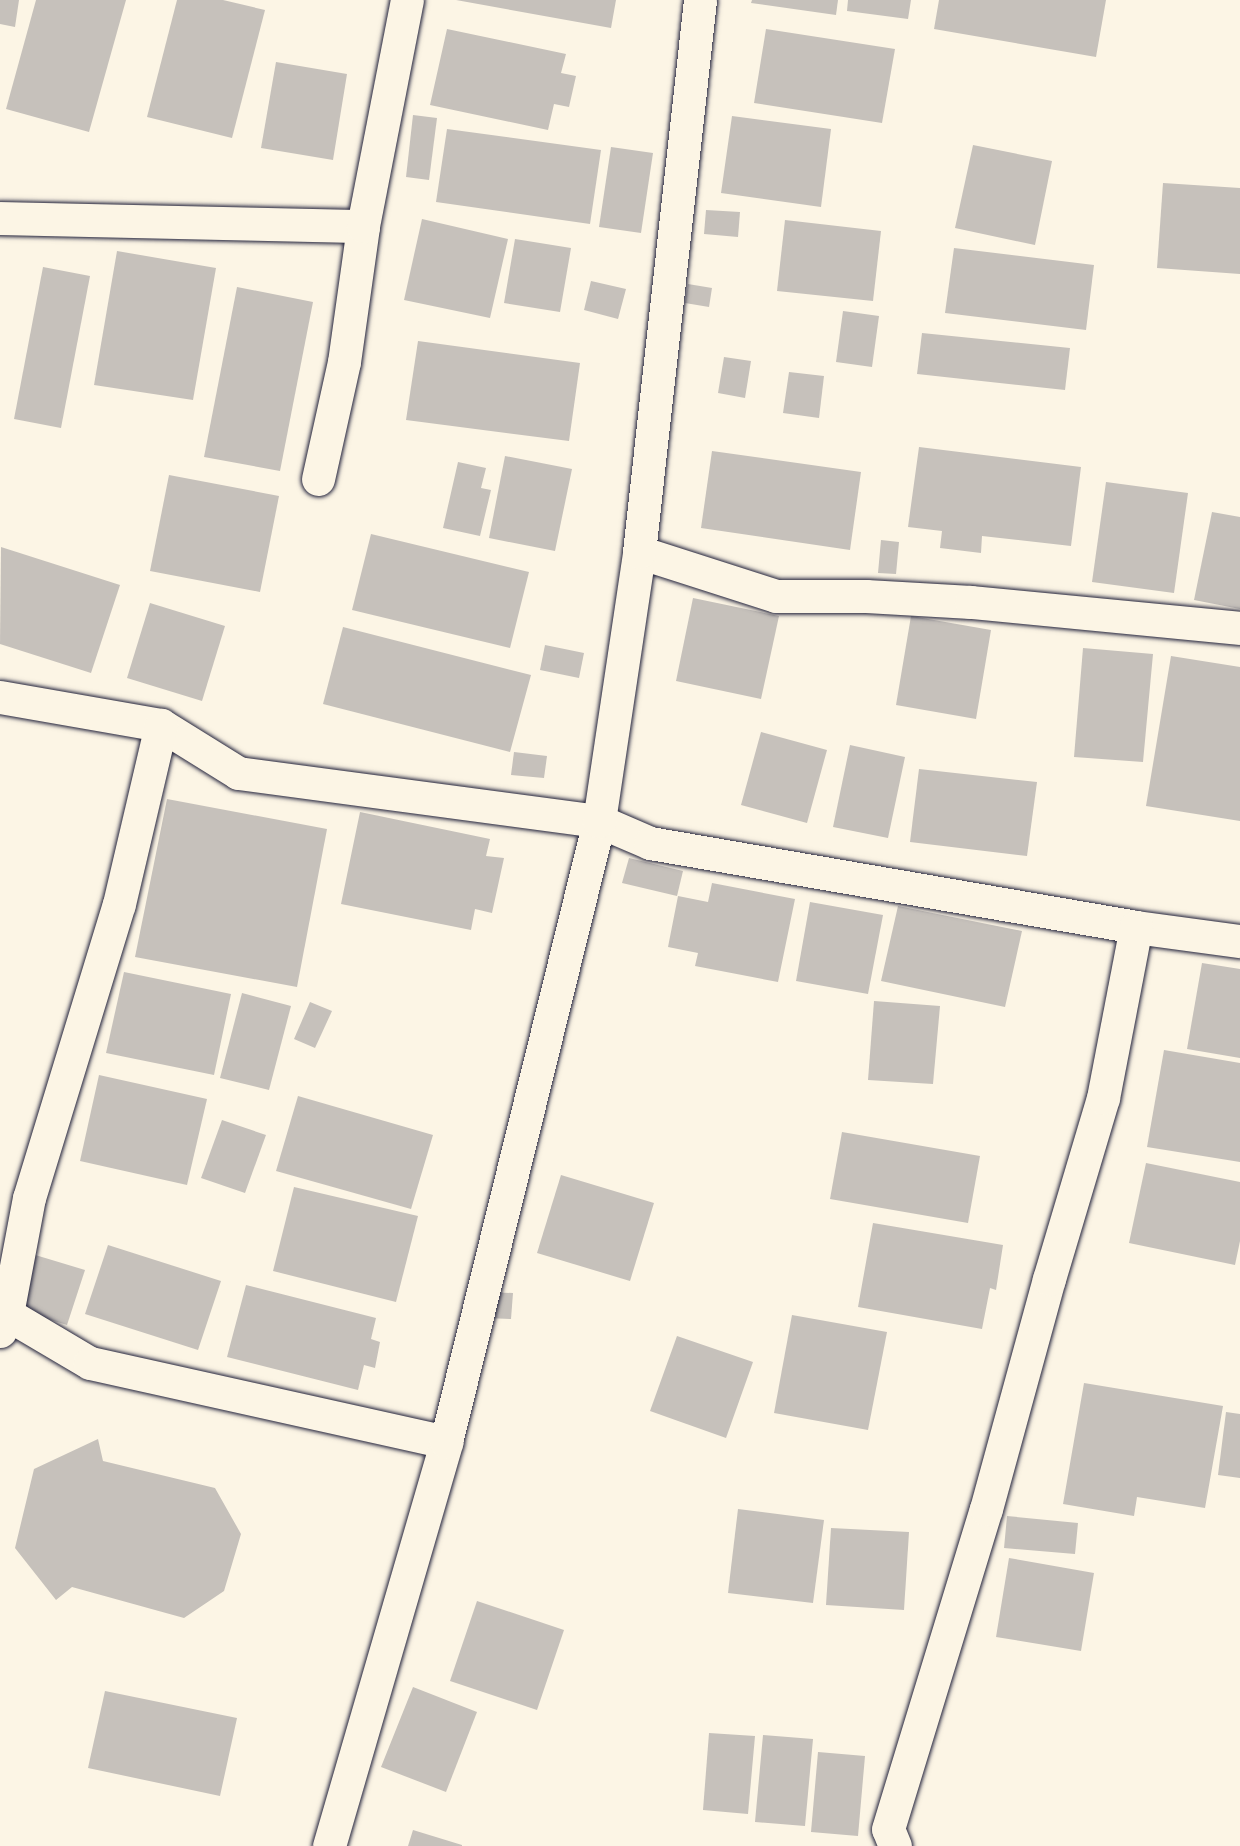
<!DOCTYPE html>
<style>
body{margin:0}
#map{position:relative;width:1240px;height:1846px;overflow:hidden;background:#fcf5e5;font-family:Mali,sans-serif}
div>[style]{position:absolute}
.building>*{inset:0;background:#c6c1bb}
.roads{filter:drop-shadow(0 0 2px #22223b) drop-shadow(0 0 2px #22223b)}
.minor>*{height:33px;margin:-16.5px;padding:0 16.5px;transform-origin:16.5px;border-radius:16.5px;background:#fcf5e5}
span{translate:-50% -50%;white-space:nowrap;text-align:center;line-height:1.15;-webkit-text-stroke:4.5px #fcf5e5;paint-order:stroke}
</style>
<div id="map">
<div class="building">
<div style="clip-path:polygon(0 0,19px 0,15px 27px,0 24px)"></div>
<div style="clip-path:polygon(36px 0,126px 0,89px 132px,6px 109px)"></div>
<div style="clip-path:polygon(177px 0,223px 0,265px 10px,232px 138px,147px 117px)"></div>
<div style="clip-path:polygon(456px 0,616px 0,611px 28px)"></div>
<div style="clip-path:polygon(752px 0,838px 0,836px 15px,751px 3px)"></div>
<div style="clip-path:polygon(848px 0,911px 0,908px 19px,847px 11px)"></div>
<div style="clip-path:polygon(939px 0,1106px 0,1096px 57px,934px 29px)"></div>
<div style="clip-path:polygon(447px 29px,566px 54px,561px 73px,576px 76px,569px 107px,554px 104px,548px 130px,430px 105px)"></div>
<div style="clip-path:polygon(766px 29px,895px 49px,882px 123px,754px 103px)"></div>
<div style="clip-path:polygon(276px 62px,347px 74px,333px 160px,261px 148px)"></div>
<div style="clip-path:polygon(413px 115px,437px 118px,429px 180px,406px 177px)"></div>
<div style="clip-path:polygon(732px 116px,831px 129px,821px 207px,721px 193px)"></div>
<div style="clip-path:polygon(447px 129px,601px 150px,590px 224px,436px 202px)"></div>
<div style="clip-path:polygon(973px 145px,1052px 161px,1035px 245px,955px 228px)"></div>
<div style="clip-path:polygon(611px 147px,653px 153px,641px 233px,599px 227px)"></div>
<div style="clip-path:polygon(1163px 183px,1240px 188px,1240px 274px,1157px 268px)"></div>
<div style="clip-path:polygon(706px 210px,740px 212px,738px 237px,704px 234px)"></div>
<div style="clip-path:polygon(422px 219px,508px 239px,490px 318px,404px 300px)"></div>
<div style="clip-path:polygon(785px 220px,881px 231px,873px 301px,777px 291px)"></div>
<div style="clip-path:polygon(515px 239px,571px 248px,560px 312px,504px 303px)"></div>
<div style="clip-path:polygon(954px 248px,1094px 265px,1086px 330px,945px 313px)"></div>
<div style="clip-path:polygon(117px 251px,216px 268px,193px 400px,94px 385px)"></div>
<div style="clip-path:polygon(43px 267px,90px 276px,61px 428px,14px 419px)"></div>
<div style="clip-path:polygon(591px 281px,626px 289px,618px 319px,584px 310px)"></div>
<div style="clip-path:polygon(688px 284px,712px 288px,709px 307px,685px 303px)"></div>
<div style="clip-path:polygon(237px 287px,313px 302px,280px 471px,204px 457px)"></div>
<div style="clip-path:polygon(843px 311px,879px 316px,872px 367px,836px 362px)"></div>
<div style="clip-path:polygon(922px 333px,1070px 348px,1065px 390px,917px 374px)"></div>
<div style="clip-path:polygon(418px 341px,580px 363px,569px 441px,406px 420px)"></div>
<div style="clip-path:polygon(724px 357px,751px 361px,745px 398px,718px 393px)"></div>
<div style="clip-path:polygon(789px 372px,824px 376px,819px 418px,783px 413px)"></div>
<div style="clip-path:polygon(919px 447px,1081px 467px,1071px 546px,982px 536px,981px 553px,940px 548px,942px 531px,908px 527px)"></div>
<div style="clip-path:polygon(712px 451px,861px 472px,850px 550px,701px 528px)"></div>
<div style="clip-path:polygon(505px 456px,572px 469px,555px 551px,489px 538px)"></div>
<div style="clip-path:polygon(458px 462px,486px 468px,481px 488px,491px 490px,480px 536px,443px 528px)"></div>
<div style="clip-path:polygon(169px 475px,279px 496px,260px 592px,150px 571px)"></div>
<div style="clip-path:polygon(1106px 482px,1188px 493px,1174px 593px,1092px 582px)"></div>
<div style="clip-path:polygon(1212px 512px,1240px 517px,1240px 609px,1194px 600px)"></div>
<div style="clip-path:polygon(371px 534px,529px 572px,510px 648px,352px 610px)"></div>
<div style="clip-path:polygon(881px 540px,899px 542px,896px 574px,878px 573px)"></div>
<div style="clip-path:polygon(1px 547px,120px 585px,91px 673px,0 644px)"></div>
<div style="clip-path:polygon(693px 598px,779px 616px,761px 699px,676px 681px)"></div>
<div style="clip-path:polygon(150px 603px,225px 626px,202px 701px,127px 678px)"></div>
<div style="clip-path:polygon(911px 616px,991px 630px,976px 719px,896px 705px)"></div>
<div style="clip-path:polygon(343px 627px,531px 675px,510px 752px,323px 704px)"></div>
<div style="clip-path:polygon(545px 645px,584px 653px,579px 678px,540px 670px)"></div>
<div style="clip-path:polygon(1083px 648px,1153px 654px,1143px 762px,1074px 757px)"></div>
<div style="clip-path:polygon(1171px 656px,1240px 667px,1240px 821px,1146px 806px)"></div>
<div style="clip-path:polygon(761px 732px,827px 750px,807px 823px,741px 805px)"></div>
<div style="clip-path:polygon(850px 745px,905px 757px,888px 838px,833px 827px)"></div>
<div style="clip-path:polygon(514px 752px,547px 756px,544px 778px,511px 775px)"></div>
<div style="clip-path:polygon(919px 769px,1037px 782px,1027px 856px,910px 842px)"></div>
<div style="clip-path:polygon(167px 799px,327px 829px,297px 987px,135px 957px)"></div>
<div style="clip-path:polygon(360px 812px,490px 839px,486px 856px,504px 858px,492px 913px,475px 909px,471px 930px,341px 904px)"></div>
<div style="clip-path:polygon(629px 858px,683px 871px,677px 896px,622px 883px)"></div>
<div style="clip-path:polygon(712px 883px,795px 899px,778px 982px,695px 966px,698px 953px,668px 947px,678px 896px,708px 902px)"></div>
<div style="clip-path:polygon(810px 902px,883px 915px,868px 994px,796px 981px)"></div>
<div style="clip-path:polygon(898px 906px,1022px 931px,1005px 1007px,881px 981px)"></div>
<div style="clip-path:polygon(1202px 963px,1240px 969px,1240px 1058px,1187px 1049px)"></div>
<div style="clip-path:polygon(124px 972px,231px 994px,214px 1075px,106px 1053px)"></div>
<div style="clip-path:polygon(242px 993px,291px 1006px,269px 1090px,220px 1078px)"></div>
<div style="clip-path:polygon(874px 1001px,940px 1006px,933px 1084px,868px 1080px)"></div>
<div style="clip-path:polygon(310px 1002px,332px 1011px,315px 1048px,294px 1039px)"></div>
<div style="clip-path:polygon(1164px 1050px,1240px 1063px,1240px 1162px,1147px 1147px)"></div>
<div style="clip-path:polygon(99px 1075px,207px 1099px,187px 1185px,80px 1161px)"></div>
<div style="clip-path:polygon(298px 1096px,433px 1135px,411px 1209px,276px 1171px)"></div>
<div style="clip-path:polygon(222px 1120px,266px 1135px,245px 1193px,201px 1178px)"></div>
<div style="clip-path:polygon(842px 1132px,980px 1156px,968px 1223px,830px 1199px)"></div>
<div style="clip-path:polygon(1146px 1163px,1240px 1182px,1240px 1241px,1235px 1265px,1129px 1243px)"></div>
<div style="clip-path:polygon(561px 1175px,654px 1203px,630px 1281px,537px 1253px)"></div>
<div style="clip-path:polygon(294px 1187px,418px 1216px,396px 1302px,273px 1271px)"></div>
<div style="clip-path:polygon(873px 1223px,1003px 1245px,996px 1290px,990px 1288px,982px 1329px,858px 1307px)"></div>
<div style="clip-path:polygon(108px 1245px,221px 1281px,198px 1350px,85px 1314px)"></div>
<div style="clip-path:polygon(32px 1254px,85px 1270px,67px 1325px,15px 1309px)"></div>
<div style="clip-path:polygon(246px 1285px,376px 1318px,371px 1339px,380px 1342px,375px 1368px,364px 1365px,358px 1390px,227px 1357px)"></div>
<div style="clip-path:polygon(488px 1292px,513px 1293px,511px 1319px,487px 1318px)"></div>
<div style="clip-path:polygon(792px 1315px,887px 1332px,868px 1430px,774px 1413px)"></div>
<div style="clip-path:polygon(677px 1336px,753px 1362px,726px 1438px,650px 1411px)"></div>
<div style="clip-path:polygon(1084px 1383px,1223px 1406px,1205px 1508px,1137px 1497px,1134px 1516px,1063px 1504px)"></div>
<div style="clip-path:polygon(1226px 1412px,1240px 1414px,1240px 1478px,1218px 1475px)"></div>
<div style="clip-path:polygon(98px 1439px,103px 1461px,215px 1488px,241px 1534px,224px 1591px,184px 1618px,72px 1587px,56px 1600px,15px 1548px,34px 1469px)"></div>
<div style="clip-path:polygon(738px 1509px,824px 1520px,813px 1603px,728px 1593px)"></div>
<div style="clip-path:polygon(1007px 1516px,1078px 1523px,1075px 1554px,1004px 1548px)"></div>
<div style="clip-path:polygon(831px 1528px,909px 1532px,904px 1610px,826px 1605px)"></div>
<div style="clip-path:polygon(1009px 1558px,1094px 1573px,1081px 1651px,996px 1637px)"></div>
<div style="clip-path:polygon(477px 1601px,564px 1630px,537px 1710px,450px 1681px)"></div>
<div style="clip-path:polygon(413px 1687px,477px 1712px,446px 1792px,381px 1767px)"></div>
<div style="clip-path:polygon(105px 1691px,237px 1718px,220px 1796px,88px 1768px)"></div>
<div style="clip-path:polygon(709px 1733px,755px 1736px,748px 1814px,703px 1810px)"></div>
<div style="clip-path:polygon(763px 1735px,813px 1739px,805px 1826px,755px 1822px)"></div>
<div style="clip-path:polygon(818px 1752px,865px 1756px,858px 1836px,811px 1832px)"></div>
<div style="clip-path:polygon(413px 1830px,462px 1845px,462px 1846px,408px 1846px)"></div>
</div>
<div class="roads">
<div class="minor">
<div style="left:0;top:218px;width:363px;rotate:1.3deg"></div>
<div style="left:318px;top:479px;width:120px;rotate:-77.5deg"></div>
<div style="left:344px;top:362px;width:137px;rotate:-82deg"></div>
<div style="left:363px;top:226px;width:230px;rotate:-79deg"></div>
<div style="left:639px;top:552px;width:144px;rotate:17.8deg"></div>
<div style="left:776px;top:596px;width:90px"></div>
<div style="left:866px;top:596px;width:105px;rotate:3.3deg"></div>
<div style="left:971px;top:602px;width:270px;rotate:5.5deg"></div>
<div style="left:0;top:697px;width:163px;rotate:9.9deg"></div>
<div style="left:161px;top:725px;width:91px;rotate:31.9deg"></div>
<div style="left:238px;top:773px;width:364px;rotate:7.6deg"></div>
<div style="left:599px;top:821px;width:56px;rotate:23.3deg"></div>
<div style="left:650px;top:843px;width:493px;rotate:9.8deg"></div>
<div style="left:1136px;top:927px;width:105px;rotate:7.7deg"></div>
<div style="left:7px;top:1314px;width:96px;rotate:30.6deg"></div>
<div style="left:90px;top:1363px;width:365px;rotate:12.5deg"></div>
<div style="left:0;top:1331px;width:18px;rotate:-68deg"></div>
<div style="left:7px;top:1314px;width:118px;rotate:-79.3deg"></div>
<div style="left:29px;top:1198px;width:307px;rotate:-73deg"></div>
<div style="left:119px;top:904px;width:184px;rotate:-76.8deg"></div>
<div style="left:329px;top:1846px;width:421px;rotate:-73.8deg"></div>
<div style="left:446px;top:1442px;width:640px;rotate:-76.16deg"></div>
<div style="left:599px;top:821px;width:272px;rotate:-81.5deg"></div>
<div style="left:639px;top:552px;width:555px;rotate:-83.69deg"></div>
<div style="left:895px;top:1846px;width:18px;rotate:-112deg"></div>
<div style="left:888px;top:1829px;width:335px;rotate:-73deg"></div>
<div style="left:986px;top:1509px;width:238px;rotate:-74.7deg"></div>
<div style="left:1049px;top:1279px;width:189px;rotate:-73.4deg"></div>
<div style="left:1103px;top:1098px;width:174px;rotate:-79.1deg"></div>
</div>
</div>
</div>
